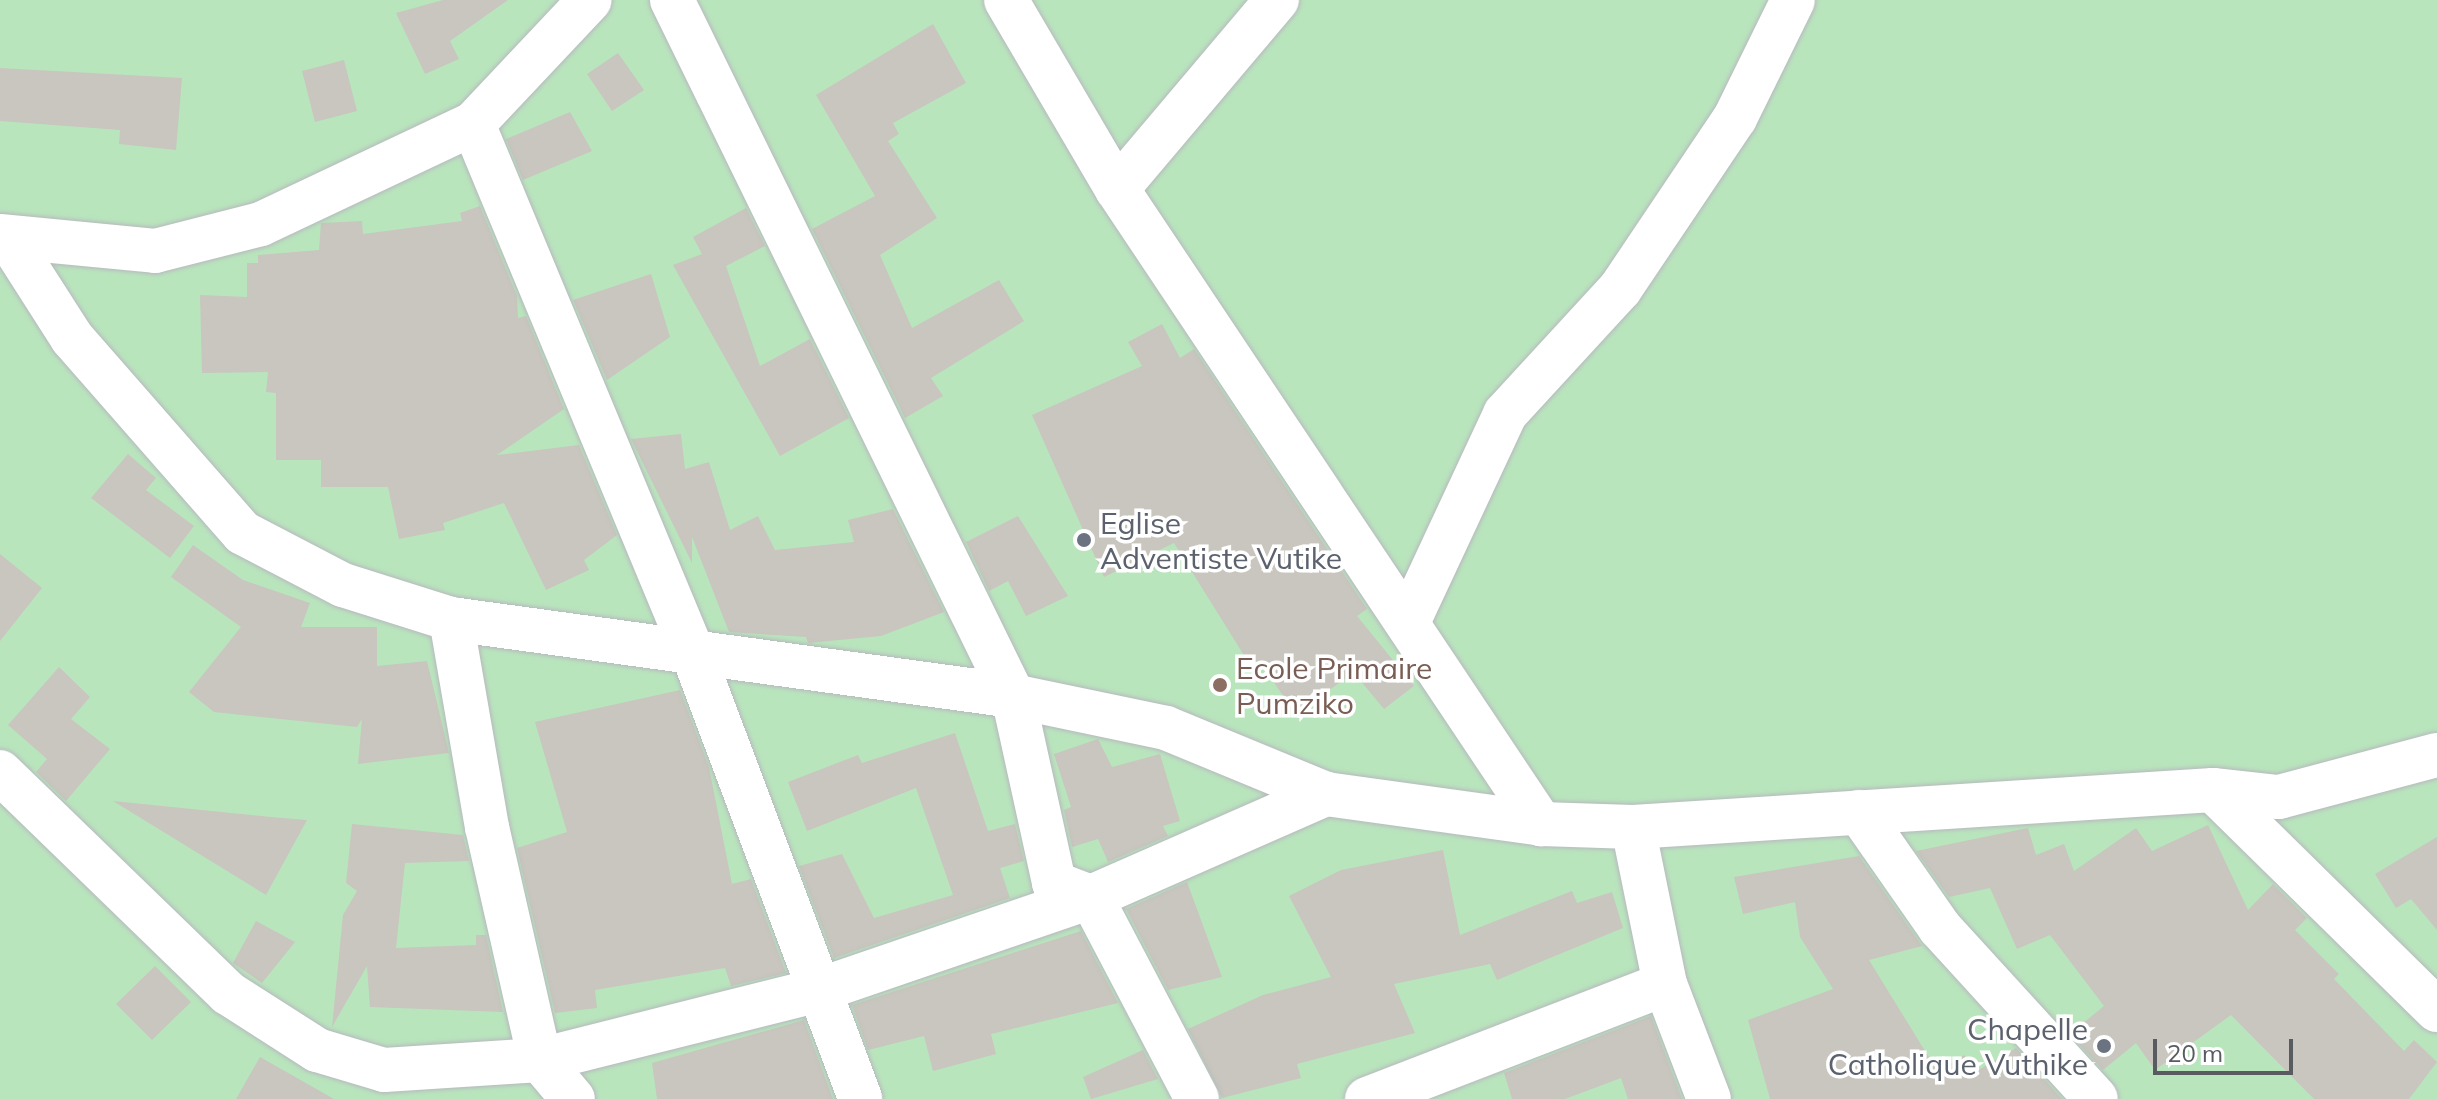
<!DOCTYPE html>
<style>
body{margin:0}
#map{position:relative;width:2437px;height:1099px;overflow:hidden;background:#eceade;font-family:Mulish,sans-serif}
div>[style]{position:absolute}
.green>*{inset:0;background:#b9e5bd}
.building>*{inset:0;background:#c8c6be}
.roads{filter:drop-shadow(0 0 2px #b7b9be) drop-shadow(0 0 2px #b7b9be)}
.minor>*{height:44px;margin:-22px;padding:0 22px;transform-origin:22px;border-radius:22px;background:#fff}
.dots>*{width:22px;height:22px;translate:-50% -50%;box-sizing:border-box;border:4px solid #fff;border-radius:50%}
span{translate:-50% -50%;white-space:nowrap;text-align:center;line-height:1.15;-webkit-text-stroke:7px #fff;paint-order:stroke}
.worship-label{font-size:30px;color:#5b616d}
.left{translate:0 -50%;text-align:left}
.right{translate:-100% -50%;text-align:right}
.education-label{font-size:30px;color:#785e54}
.scale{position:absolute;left:2153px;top:1039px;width:140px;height:36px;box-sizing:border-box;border:4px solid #585b60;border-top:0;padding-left:10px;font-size:24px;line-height:28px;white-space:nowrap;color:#585b60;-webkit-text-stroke:6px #fff;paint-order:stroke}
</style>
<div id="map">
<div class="green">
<div style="clip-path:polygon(0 0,2437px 0,2437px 1099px,0 1099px)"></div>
</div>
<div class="building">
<div style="clip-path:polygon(443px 0,508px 0,450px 41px,459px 59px,425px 74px,396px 13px)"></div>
<div style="clip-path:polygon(933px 24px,966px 83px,893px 123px,899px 134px,888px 141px,937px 218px,880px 255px,912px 328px,999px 280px,1024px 321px,931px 378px,943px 396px,905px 418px,812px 229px,875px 196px,816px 95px)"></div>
<div style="clip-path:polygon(618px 53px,644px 90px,612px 111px,587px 74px)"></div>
<div style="clip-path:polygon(344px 60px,357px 111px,315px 122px,302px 71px)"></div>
<div style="clip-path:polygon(0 68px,182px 78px,176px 150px,119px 144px,120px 130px,0 121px)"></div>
<div style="clip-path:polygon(570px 112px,592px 151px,523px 180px,506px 139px)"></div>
<div style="clip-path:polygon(480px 206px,517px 296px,518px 318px,526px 316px,564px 409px,497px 455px,579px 445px,617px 535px,584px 560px,589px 570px,546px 590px,504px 503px,443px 523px,445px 530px,399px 539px,388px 487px,321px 487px,321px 460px,276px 460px,276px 393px,266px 392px,268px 372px,202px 373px,200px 295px,247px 297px,247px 263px,258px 263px,258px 255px,319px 250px,321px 223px,362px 221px,363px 234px,462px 221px,460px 213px)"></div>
<div style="clip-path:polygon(746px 208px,765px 246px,726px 266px,760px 366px,810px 339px,849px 418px,780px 456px,673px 265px,702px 254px,693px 237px)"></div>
<div style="clip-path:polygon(651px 274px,670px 337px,607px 380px,573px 300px)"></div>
<div style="clip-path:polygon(1162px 324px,1180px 358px,1194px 349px,1367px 609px,1357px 616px,1414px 686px,1384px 709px,1354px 673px,1295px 713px,1264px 668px,1255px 673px,1174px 543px,1104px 577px,1032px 415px,1142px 366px,1128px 342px)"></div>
<div style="clip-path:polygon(681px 434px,685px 469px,709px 462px,730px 530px,758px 516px,775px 550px,854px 542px,848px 520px,893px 509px,944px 612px,881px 636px,808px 643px,806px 637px,729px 632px,692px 537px,692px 563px,631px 439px)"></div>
<div style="clip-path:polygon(128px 454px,156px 478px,146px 490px,194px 526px,170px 558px,91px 498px)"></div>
<div style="clip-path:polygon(1018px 516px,1068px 596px,1026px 616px,1008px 581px,989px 591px,966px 542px)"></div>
<div style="clip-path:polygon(193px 545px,243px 580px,310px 603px,301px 627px,377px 627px,377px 666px,427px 661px,449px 753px,358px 764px,362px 719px,357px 727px,214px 712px,189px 692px,241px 627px,171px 577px)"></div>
<div style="clip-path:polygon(0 554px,42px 588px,0 641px)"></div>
<div style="clip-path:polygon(59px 667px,90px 697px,71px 719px,110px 749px,66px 801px,36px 772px,47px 759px,8px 725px)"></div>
<div style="clip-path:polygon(680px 690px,709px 767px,732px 884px,751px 879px,786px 973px,731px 986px,725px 968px,595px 990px,597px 1008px,555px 1013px,517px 848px,567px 832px,535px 722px)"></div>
<div style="clip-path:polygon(955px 733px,988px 831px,1015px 824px,1024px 861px,1000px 868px,1010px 898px,834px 958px,799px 866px,842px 854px,874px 918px,953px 895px,916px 788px,807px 831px,788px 782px,858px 755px,862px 763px)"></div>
<div style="clip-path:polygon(1098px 739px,1112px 767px,1160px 754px,1180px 821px,1163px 826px,1168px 836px,1108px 862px,1098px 839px,1072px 847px,1064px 810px,1071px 807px,1054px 754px)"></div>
<div style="clip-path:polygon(113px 801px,271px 817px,307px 820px,266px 895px)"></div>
<div style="clip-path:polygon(352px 824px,463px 835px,469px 861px,405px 863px,396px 948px,476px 945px,476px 935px,486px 935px,503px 1012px,370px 1007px,367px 966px,332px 1027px,343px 915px,357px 891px,346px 883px)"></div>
<div style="clip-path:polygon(2208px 825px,2248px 910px,2273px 884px,2307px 918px,2295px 930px,2339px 974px,2334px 979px,2404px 1051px,2414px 1040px,2437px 1062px,2409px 1099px,2314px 1099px,2231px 1015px,2155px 1070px,2136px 1043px,2103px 1070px,2070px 1034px,2104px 1006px,2050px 935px,2017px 949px,1990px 888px,1949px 897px,1916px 851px,2028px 828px,2036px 855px,2064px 844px,2074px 871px,2136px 828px,2152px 851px)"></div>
<div style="clip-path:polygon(2437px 837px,2437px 930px,2411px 899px,2396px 908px,2375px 874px)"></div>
<div style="clip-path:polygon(1443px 850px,1460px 935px,1572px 891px,1577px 903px,1612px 892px,1623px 928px,1497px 980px,1490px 964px,1394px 984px,1415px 1033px,1297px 1064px,1301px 1078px,1222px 1098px,1188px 1029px,1263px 995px,1331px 977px,1289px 896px,1341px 870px)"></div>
<div style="clip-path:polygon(1859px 856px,1922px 946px,1869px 960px,1938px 1072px,1964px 1055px,1975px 1072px,2016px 1048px,2062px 1099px,1770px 1099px,1748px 1020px,1833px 989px,1800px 937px,1795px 902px,1743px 914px,1734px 877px)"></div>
<div style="clip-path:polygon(1187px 882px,1222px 977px,1168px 990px,1126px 909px)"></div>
<div style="clip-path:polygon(256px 921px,295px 942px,262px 983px,233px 963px)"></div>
<div style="clip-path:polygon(1081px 931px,1118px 1003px,991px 1034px,996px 1054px,933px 1071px,924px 1036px,868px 1050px,852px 1005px)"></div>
<div style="clip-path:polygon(155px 966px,191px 1002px,152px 1040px,116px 1004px)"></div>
<div style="clip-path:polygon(1651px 1016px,1682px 1099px,1628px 1099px,1621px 1078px,1565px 1099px,1512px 1099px,1504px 1073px)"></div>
<div style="clip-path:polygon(804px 1020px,833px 1099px,657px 1099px,652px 1063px)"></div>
<div style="clip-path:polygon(1143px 1050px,1158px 1079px,1091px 1099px,1083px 1077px)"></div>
<div style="clip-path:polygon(260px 1057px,334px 1099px,236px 1099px)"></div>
</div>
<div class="roads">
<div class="minor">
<div style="left:672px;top:0;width:775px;rotate:63.9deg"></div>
<div style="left:1013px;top:696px;width:191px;rotate:77.6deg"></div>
<div style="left:1054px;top:883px;width:40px;rotate:21deg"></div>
<div style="left:1091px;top:897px;width:228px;rotate:62.3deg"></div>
<div style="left:1006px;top:0;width:219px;rotate:59.6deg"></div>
<div style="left:1117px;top:189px;width:764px;rotate:56.27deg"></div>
<div style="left:473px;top:124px;width:571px;rotate:67.43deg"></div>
<div style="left:692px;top:651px;width:478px;rotate:69.4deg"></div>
<div style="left:1117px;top:189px;width:248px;rotate:-49.8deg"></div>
<div style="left:0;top:236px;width:156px;rotate:5.5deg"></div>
<div style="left:155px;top:251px;width:109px;rotate:-14.3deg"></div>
<div style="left:261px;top:224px;width:234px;rotate:-25.3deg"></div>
<div style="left:473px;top:124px;width:170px;rotate:-46.7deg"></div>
<div style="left:10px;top:241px;width:115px;rotate:57.4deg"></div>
<div style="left:72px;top:338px;width:259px;rotate:48.8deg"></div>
<div style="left:243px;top:533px;width:113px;rotate:27.5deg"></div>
<div style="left:343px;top:585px;width:113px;rotate:17.5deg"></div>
<div style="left:451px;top:619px;width:567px;rotate:7.8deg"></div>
<div style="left:1013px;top:696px;width:156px;rotate:11.8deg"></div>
<div style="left:1166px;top:728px;width:173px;rotate:22.4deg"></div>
<div style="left:1326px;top:794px;width:217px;rotate:7.9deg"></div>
<div style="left:1541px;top:824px;width:92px;rotate:1.9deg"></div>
<div style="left:1633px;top:827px;width:581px;rotate:-3.65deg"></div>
<div style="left:2213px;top:790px;width:66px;rotate:6.1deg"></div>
<div style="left:2279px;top:797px;width:163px;rotate:-14.9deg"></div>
<div style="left:1410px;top:618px;width:225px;rotate:-65deg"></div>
<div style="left:1505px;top:414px;width:170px;rotate:-47.4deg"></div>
<div style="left:1620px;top:289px;width:206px;rotate:-56.1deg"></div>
<div style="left:1735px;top:118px;width:131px;rotate:-63.8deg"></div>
<div style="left:451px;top:619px;width:211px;rotate:80.2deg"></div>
<div style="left:487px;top:827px;width:239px;rotate:77.2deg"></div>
<div style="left:540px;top:1060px;width:51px;rotate:49.8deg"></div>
<div style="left:0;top:772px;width:318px;rotate:44.1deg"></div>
<div style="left:228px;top:993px;width:106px;rotate:32.6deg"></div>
<div style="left:317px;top:1050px;width:70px;rotate:16.6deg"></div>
<div style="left:384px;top:1070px;width:156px;rotate:-3.7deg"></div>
<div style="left:540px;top:1060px;width:288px;rotate:-14.1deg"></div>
<div style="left:819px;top:990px;width:287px;rotate:-18.9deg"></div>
<div style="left:1091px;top:897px;width:257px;rotate:-23.7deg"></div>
<div style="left:2213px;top:790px;width:314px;rotate:44.5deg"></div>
<div style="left:1859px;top:812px;width:141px;rotate:55.1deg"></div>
<div style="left:1940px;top:928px;width:231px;rotate:47.6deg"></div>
<div style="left:1633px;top:827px;width:160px;rotate:78.5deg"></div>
<div style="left:1665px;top:984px;width:123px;rotate:69.1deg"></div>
<div style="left:1367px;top:1099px;width:319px;rotate:-21.1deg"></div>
</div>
</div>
<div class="dots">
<div style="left:1084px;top:540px;background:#6b7280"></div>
<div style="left:1220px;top:685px;background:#8d6e63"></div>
<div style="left:2104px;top:1046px;background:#6b7280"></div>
</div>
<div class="worship-label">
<span class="left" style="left:1100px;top:540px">Eglise<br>Adventiste Vutike</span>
<span class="right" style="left:2088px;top:1046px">Chapelle<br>Catholique Vuthike</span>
</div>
<div class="education-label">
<span class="left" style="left:1236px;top:685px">Ecole Primaire<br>Pumziko</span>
</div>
<div class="scale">20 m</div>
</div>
